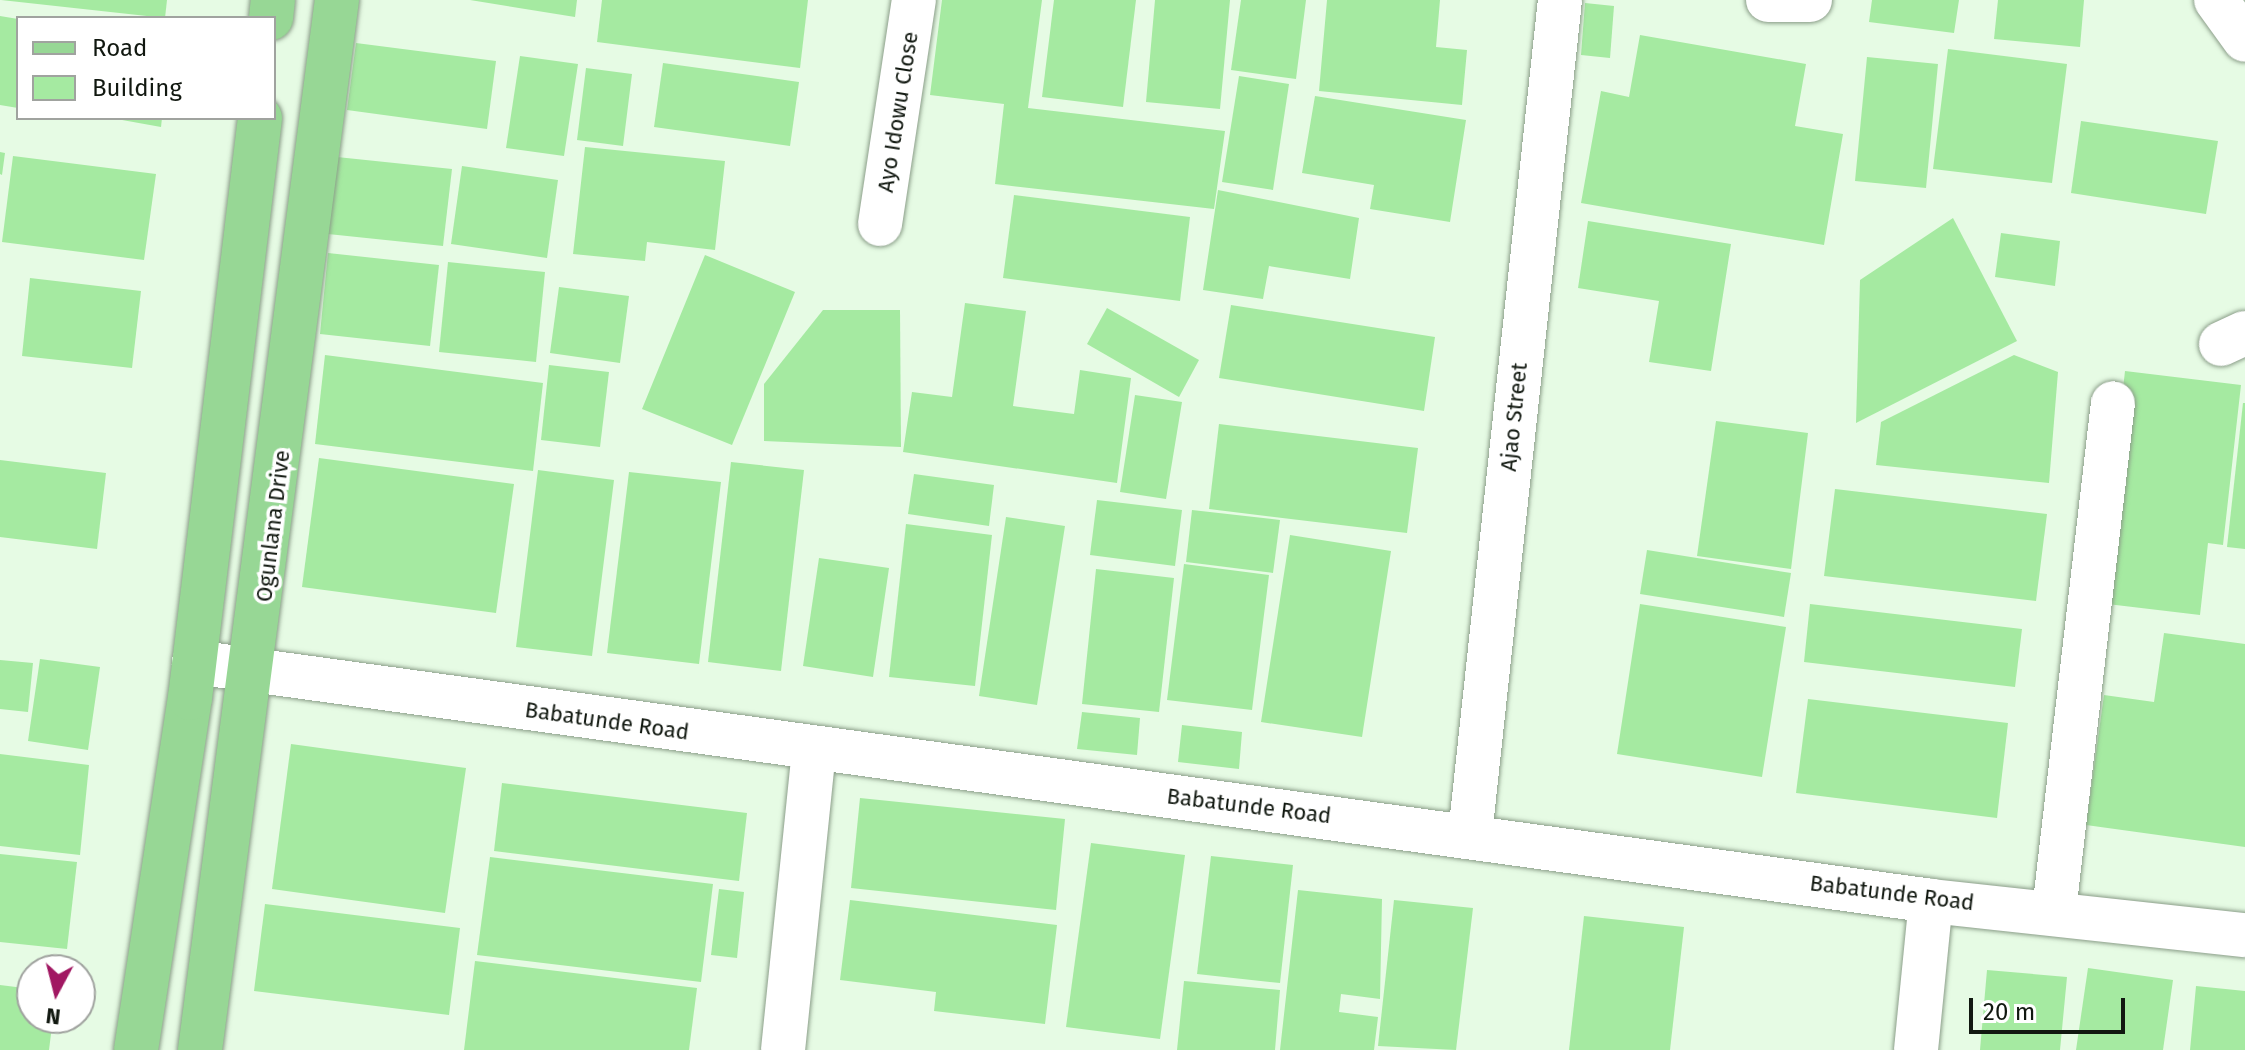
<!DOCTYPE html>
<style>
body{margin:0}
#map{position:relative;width:2245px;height:1050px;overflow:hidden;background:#e6fbe4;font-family:"Fira Sans",sans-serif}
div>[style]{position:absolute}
.building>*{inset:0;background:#a5eaa1}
.roads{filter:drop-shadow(0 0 2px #8b9e89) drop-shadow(0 0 2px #8b9e89)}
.minor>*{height:44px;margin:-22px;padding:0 22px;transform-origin:22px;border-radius:22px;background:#fff}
.major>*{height:44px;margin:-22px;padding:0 22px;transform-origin:22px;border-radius:22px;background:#97d795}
span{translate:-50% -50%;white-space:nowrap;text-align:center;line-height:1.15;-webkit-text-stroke:7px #fff;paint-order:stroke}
.street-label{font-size:22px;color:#111810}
.legend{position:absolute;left:16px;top:16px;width:260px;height:104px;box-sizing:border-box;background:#fff;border:2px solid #a0a39f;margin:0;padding:10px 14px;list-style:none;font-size:24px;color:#111810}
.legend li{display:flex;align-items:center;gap:16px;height:40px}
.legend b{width:40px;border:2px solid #a0a39f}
.north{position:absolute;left:16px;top:954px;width:80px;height:80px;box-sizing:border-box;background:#fff;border:2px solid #a0a39f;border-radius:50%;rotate:187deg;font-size:22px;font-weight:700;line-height:32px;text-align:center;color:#111810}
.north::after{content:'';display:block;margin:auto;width:28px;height:36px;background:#a11762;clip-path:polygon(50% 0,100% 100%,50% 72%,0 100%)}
.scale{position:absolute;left:1969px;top:998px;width:156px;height:36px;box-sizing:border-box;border:4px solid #111810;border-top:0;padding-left:10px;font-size:24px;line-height:28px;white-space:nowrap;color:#111810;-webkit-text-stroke:6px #fff;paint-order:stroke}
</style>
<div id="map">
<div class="building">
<div style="clip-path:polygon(1px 0,167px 0,165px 18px)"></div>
<div style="clip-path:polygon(470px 0,577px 0,575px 17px)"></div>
<div style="clip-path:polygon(602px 0,808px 0,800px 68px,597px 42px)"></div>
<div style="clip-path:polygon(942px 0,1042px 0,1028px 108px,1225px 131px,1214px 209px,995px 184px,1004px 104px,930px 95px)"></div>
<div style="clip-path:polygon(1054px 0,1136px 0,1123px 107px,1042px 97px)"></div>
<div style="clip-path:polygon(1155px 0,1230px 0,1220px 109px,1146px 102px)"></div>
<div style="clip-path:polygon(1241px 0,1306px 0,1296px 79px,1231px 70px)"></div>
<div style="clip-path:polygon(1327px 0,1440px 0,1436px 47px,1467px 50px,1462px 105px,1319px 91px)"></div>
<div style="clip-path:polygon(1872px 0,1959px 0,1954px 33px,1869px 22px)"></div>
<div style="clip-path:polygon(1998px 0,2084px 0,2080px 47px,1994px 39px)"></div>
<div style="clip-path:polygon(1585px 3px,1614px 6px,1610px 58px,1581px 55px)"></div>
<div style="clip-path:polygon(0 16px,18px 19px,18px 108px,0 105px)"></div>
<div style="clip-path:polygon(1640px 35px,1806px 64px,1795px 126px,1843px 134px,1824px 245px,1581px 203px,1601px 91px,1629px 97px)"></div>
<div style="clip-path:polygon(356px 43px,496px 61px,487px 129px,347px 110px)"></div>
<div style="clip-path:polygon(1948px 49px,2067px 64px,2052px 183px,1933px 169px)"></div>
<div style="clip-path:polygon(520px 56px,578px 64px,564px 156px,506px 148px)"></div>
<div style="clip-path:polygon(1867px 57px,1938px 64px,1926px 188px,1855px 181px)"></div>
<div style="clip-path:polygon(663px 63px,799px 82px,790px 146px,654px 127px)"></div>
<div style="clip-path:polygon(586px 68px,632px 74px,623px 146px,577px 140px)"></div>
<div style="clip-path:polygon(1239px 76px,1289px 84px,1273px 190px,1222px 182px)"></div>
<div style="clip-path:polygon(1315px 96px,1466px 120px,1450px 222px,1370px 209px,1374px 185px,1302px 173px)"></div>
<div style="clip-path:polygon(111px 118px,162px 118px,161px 127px)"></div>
<div style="clip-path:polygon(2081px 121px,2218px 141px,2206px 214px,2071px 193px)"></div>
<div style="clip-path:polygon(585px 147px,725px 161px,715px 250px,647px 242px,645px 261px,573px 254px)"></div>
<div style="clip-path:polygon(0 152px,5px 153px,2px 175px,0 174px)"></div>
<div style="clip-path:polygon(13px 156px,156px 174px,144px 260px,2px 242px)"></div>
<div style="clip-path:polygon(337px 157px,452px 169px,443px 246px,328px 234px)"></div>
<div style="clip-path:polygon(462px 166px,558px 180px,547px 258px,451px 244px)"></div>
<div style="clip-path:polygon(1218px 190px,1359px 218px,1350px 279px,1269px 266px,1263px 299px,1203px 290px)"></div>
<div style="clip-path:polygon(1014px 195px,1190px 217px,1180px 301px,1003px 278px)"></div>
<div style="clip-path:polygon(1953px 218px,2017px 341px,1856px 423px,1860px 280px)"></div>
<div style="clip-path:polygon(1588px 221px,1731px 244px,1711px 371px,1649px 362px,1659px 301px,1578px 288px)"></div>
<div style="clip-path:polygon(2001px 233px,2060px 241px,2055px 286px,1995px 277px)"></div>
<div style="clip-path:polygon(328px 253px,439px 265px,430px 346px,320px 334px)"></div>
<div style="clip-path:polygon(705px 255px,795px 292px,732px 445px,642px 409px)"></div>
<div style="clip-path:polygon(448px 262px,545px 272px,536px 362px,439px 352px)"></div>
<div style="clip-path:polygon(30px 278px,141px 291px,132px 368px,22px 356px)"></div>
<div style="clip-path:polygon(559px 287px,629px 296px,620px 363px,550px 353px)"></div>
<div style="clip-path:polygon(965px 303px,1026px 311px,1013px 406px,1074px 414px,1080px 370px,1131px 378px,1117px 483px,903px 452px,912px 392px,952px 397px)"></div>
<div style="clip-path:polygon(1231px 305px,1435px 337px,1424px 411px,1219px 378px)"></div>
<div style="clip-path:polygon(1107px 308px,1199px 360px,1179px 397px,1087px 344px)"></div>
<div style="clip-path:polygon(823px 310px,900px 310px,901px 447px,764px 441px,764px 384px)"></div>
<div style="clip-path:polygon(325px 355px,543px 383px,533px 471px,315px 444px)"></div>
<div style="clip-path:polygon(2014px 355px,2058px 372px,2049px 483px,1876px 465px,1881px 422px)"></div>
<div style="clip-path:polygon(549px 365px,609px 372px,600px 447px,541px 440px)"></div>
<div style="clip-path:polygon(2125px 371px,2241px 385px,2223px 545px,2208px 543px,2200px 615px,2099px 603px)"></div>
<div style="clip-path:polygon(1135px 395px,1182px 402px,1166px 499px,1120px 492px)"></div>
<div style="clip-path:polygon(2243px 403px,2245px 403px,2245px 549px,2227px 547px)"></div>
<div style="clip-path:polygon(1716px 421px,1808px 433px,1791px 569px,1697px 556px)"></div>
<div style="clip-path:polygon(1219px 424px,1418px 448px,1407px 533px,1209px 509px)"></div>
<div style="clip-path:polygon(319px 458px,514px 484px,496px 613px,302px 587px)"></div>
<div style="clip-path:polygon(0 460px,106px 473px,97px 549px,0 537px)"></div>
<div style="clip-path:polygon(731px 462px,804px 470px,781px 671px,708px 662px)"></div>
<div style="clip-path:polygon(538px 470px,614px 480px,592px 656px,516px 647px)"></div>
<div style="clip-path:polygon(629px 472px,721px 482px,699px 664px,607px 653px)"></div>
<div style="clip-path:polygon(914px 474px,994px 485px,989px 526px,908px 514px)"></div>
<div style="clip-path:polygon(1835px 489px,2047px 514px,2036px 601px,1824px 576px)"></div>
<div style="clip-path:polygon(1097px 500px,1182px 510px,1175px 566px,1090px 555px)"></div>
<div style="clip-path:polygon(1192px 510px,1280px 520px,1273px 573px,1186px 562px)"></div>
<div style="clip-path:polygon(1006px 517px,1065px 526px,1037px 705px,979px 696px)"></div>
<div style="clip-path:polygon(906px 524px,992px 535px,975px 686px,889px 677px)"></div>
<div style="clip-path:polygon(1290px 535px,1391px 551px,1362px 737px,1261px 722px)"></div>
<div style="clip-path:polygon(1647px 550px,1791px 573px,1784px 617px,1640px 594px)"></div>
<div style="clip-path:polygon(819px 558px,889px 568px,873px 677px,803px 666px)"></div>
<div style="clip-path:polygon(1184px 564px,1269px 575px,1252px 710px,1167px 700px)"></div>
<div style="clip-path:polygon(1096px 569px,1174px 578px,1159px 712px,1082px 704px)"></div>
<div style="clip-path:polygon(1640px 604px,1786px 627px,1762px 777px,1617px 754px)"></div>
<div style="clip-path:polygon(1810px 604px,2022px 629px,2015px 687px,1804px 662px)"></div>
<div style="clip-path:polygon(2164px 633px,2245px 644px,2245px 847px,2086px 825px,2104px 695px,2154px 702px)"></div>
<div style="clip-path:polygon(40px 659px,100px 667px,88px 750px,28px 741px)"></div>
<div style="clip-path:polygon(0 660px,33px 663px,28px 712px,0 709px)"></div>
<div style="clip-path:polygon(1808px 699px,2008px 723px,1997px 818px,1796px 793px)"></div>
<div style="clip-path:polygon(1082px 712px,1140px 718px,1137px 755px,1077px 749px)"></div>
<div style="clip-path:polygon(1182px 725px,1242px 732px,1239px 769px,1178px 762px)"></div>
<div style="clip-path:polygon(291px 744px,466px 768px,445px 913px,272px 889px)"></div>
<div style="clip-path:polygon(0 754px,89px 765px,80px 855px,0 846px)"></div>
<div style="clip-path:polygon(502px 783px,747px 813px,739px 881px,494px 851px)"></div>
<div style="clip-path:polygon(860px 798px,1065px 819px,1056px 910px,851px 888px)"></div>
<div style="clip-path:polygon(1091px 843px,1185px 855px,1160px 1039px,1066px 1027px)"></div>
<div style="clip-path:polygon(0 854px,77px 862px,67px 949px,0 942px)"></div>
<div style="clip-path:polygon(1211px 856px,1293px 865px,1280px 983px,1197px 974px)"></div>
<div style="clip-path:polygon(490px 857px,713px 884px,701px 982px,477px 955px)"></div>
<div style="clip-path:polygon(719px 889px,744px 892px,737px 958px,711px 955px)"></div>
<div style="clip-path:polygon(1298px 890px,1382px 899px,1380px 999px,1341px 994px,1339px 1012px,1378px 1017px,1374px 1050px,1280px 1050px)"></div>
<div style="clip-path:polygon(850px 900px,1057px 925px,1045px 1024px,934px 1011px,936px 992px,840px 980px)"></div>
<div style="clip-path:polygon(1394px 900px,1473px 908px,1456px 1050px,1378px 1046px)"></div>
<div style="clip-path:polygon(265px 904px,460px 928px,449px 1015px,254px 991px)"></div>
<div style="clip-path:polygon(1584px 916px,1684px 927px,1670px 1050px,1569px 1050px)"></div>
<div style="clip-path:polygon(475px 961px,697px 988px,689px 1050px,464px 1050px)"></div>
<div style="clip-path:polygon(2088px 968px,2173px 980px,2163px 1050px,2076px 1050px)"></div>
<div style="clip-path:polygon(1987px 970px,2067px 977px,2060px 1050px,1980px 1050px)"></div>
<div style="clip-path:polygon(1184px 981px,1280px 990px,1275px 1050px,1177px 1050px)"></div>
<div style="clip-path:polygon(0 985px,32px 989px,32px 1018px,53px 1018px,49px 1050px,0 1050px)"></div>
<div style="clip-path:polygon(2196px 986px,2245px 991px,2245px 1050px,2190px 1050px)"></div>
</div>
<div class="roads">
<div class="minor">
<div style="left:1768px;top:0;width:42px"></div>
<div style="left:2216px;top:0;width:49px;rotate:54.1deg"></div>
<div style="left:880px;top:224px;width:227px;rotate:-81.4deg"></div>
<div style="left:2221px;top:344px;width:26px;rotate:-25deg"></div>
<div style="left:194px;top:662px;width:1753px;rotate:7.83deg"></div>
<div style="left:1931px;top:901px;width:316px;rotate:6.2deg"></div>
<div style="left:1470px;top:835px;width:840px;rotate:-83.85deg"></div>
<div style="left:2054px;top:911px;width:511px;rotate:-83.38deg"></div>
<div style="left:783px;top:1050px;width:301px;rotate:-84.1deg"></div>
<div style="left:1916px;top:1050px;width:150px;rotate:-84.3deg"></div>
</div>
<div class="major">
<div style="left:271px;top:18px;width:18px;rotate:-84deg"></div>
<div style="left:136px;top:1050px;width:356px;rotate:-81.3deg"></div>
<div style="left:190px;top:698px;width:584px;rotate:-83.12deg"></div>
<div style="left:200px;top:1050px;width:1059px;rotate:-82.57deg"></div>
</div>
</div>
<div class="street-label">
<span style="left:898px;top:112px;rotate:-81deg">Ayo Idowu Close</span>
<span style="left:1514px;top:417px;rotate:-84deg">Ajao Street</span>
<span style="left:273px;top:526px;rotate:-83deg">Ogunlana Drive</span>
<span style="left:607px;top:721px;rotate:8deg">Babatunde Road</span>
<span style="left:1249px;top:806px;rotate:7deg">Babatunde Road</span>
<span style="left:1892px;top:893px;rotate:7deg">Babatunde Road</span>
</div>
<ul class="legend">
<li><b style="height:10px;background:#97d795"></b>Road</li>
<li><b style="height:22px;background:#a5eaa1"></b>Building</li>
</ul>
<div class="north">N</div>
<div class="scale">20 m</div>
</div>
